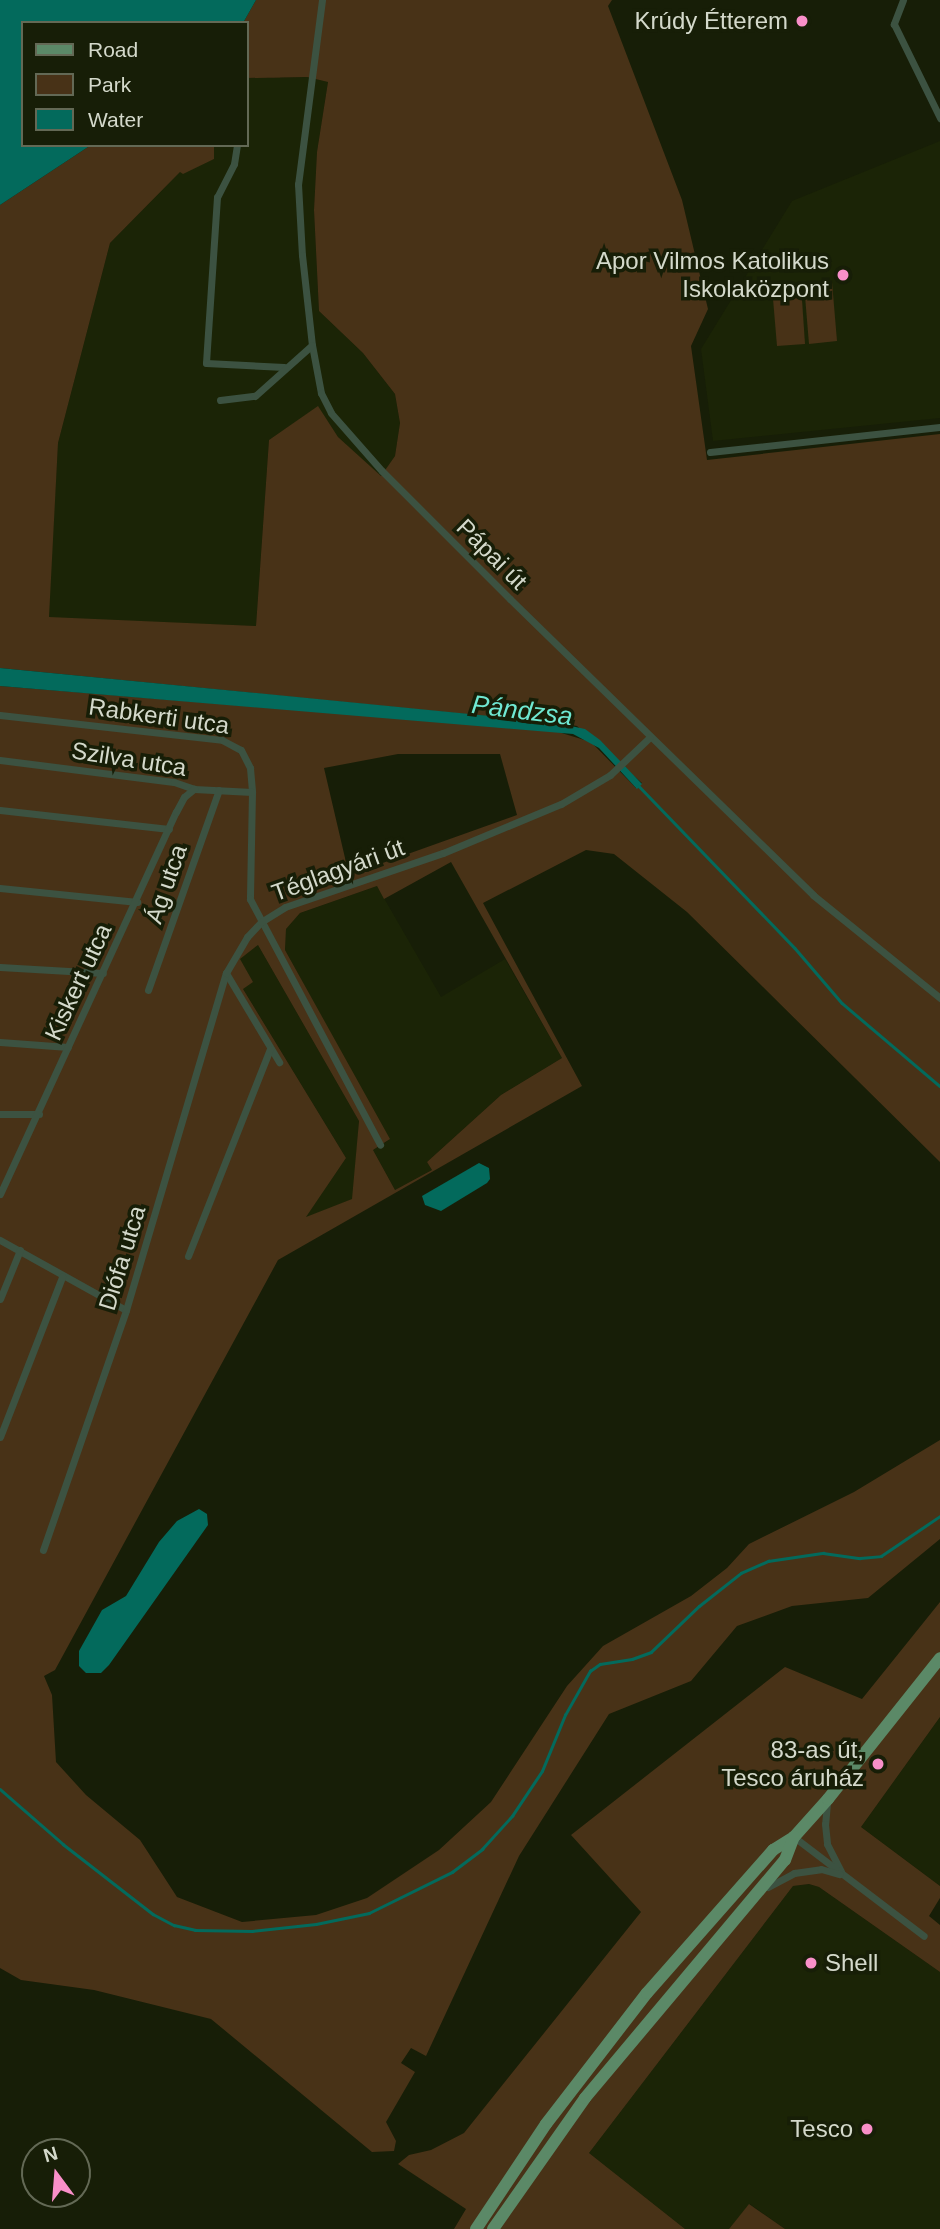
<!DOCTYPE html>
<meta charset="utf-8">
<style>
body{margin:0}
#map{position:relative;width:940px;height:2229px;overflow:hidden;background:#171e07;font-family:Arial,sans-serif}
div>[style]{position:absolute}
.built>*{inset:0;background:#1b2406}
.green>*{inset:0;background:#483217}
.water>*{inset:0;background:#036a5c}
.stream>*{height:2.5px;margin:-1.25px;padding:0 1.25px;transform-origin:1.25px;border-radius:1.25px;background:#036a5c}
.minor>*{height:7px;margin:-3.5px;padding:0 3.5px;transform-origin:3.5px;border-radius:3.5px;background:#3c5241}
.primary>*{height:12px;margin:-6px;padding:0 6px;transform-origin:6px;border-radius:6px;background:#5b8967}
.dots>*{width:19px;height:19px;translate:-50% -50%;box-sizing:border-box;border:4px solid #171e07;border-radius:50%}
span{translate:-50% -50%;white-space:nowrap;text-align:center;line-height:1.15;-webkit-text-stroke:7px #171e07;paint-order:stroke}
.poi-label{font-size:24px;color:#d4d9cb}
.right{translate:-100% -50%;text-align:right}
.left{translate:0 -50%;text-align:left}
.street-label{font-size:24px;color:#d4d9cb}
.water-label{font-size:26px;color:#6fe8d2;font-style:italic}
.legend{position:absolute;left:21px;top:21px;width:228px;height:126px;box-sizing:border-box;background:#171e07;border:2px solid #636955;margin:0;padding:9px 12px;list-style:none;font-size:21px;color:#d4d9cb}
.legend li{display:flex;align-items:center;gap:14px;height:35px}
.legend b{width:35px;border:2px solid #636955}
.north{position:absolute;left:21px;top:2138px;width:70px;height:70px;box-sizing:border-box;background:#171e07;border:2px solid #636955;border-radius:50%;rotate:344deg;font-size:19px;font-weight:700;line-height:28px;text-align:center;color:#d4d9cb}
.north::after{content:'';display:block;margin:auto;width:24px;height:32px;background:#f98fc9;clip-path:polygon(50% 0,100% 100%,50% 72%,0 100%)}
</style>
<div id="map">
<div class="built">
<div style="clip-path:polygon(307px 77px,328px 82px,317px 152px,314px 210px,319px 311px,363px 353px,395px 394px,400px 423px,395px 456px,381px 477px,338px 437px,318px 407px,269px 440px,256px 626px,48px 618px,58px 443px,110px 243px,180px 172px,214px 159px,214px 145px,247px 145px,247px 78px)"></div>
<div style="clip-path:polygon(940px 141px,940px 418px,713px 441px,701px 349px,792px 201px)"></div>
<div style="clip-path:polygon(377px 886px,441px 997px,505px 959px,562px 1058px,501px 1095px,427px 1162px,432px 1170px,395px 1190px,373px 1150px,389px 1140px,285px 950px,286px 929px,300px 913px)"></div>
<div style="clip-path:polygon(258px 945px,359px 1121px,353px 1199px,305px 1218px,346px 1158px,243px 989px,239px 959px)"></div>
<div style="clip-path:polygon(940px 1717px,940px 1886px,861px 1827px)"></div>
<div style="clip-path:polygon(809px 1884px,819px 1887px,940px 1972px,940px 2229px,785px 2229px,750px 2204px,729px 2229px,685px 2229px,589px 2153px,793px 1886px)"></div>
</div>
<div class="green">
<div style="clip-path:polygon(evenodd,256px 0,612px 0,608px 6px,682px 200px,708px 309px,691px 346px,707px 460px,940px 434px,940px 1162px,687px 912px,614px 854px,586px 850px,483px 903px,582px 1086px,278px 1260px,55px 1670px,44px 1676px,52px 1695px,56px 1762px,86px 1795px,140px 1840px,177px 1897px,242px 1922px,316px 1915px,367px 1898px,439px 1850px,491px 1802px,567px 1686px,603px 1646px,691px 1596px,727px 1568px,749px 1544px,854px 1492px,940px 1440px,940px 1539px,868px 1598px,792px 1606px,737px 1626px,691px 1681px,609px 1714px,519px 1856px,426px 2056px,411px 2048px,401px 2063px,415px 2072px,386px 2122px,396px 2141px,394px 2151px,372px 2152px,211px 2019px,94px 1990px,21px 1980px,0 1968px,0 686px,555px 731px,591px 742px,636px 788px,642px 783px,577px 726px,566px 724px,0 668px,0 205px,88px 147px,214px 145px,214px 159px,183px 174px,180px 172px,110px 243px,58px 443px,49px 617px,256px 626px,269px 440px,318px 406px,338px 437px,381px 476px,395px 456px,400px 423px,395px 394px,363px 353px,319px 311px,314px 210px,317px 152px,328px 82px,307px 77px,247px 78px,247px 23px,243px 23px,256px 0,398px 754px,500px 754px,517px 815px,349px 875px,324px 768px,398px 754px,256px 0,451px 862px,562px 1058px,501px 1095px,427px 1162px,432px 1170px,395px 1190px,373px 1150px,390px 1139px,285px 950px,286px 929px,300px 913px,377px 886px,384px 899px,451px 862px,256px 0,258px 945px,359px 1121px,352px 1199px,306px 1217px,346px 1158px,243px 989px,253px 982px,240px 959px,258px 945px)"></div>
<div style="clip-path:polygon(832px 282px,837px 341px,809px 344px,804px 284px)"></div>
<div style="clip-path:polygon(801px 285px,805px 344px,777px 346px,772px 287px)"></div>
<div style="clip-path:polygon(940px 1602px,940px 1717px,861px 1827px,940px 1886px,940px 1898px,929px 1916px,940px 1925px,940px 1972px,819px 1887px,809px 1884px,793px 1886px,589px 2153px,685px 2229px,454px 2229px,466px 2209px,398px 2164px,409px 2155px,431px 2150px,464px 2133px,641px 1912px,571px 1835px,785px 1667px,862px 1699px)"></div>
<div style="clip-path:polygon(749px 2204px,785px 2229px,729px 2229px)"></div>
</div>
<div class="water">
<div style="clip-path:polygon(0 0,256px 0,243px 23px,23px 23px,23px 145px,91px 145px,0 205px)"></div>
<div style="clip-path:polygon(0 668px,552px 722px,585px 729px,600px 740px,642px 784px,637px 789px,599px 748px,573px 734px,0 686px)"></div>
<div style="clip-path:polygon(479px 1163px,489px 1168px,490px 1179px,487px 1183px,441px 1211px,425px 1205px,422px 1196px)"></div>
<div style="clip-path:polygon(199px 1509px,207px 1514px,208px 1525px,109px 1665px,101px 1673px,86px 1673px,79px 1666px,79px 1651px,102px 1610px,126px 1596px,159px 1542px,177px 1521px)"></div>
</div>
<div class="stream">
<div style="left:638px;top:785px;width:226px;rotate:46.1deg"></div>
<div style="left:795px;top:948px;width:72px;rotate:49.5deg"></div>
<div style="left:842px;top:1003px;width:128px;rotate:40.3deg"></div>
<div style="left:0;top:1789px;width:84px;rotate:41.1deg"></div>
<div style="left:63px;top:1844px;width:114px;rotate:37.9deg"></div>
<div style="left:153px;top:1914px;width:24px;rotate:28deg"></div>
<div style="left:174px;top:1925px;width:22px;rotate:13deg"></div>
<div style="left:195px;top:1930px;width:57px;rotate:1deg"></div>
<div style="left:252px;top:1931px;width:64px;rotate:-6.2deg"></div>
<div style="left:316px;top:1924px;width:54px;rotate:-11.7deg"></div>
<div style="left:369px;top:1913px;width:93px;rotate:-26.3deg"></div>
<div style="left:452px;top:1872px;width:38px;rotate:-37deg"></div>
<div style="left:482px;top:1849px;width:45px;rotate:-47.7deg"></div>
<div style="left:512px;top:1816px;width:54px;rotate:-56.3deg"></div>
<div style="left:542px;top:1771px;width:61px;rotate:-67.7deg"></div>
<div style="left:565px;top:1715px;width:51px;rotate:-60.4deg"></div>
<div style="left:590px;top:1671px;width:12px;rotate:-35deg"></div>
<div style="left:600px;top:1664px;width:32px;rotate:-9deg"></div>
<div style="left:632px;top:1659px;width:20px;rotate:-20deg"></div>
<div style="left:651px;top:1652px;width:66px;rotate:-43.8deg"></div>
<div style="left:699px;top:1606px;width:53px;rotate:-38.2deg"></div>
<div style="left:741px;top:1573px;width:30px;rotate:-24deg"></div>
<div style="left:768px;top:1561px;width:56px;rotate:-8.3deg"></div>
<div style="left:823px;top:1553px;width:37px;rotate:8deg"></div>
<div style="left:860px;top:1558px;width:21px;rotate:-5deg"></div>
<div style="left:881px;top:1556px;width:71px;rotate:-34.1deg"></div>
</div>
<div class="minor">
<div style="left:322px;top:0;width:186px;rotate:97.4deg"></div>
<div style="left:298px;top:184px;width:71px;rotate:86.8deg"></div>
<div style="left:302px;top:255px;width:91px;rotate:83.7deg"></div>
<div style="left:312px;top:345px;width:49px;rotate:79.4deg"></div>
<div style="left:321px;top:393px;width:22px;rotate:63deg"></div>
<div style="left:331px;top:413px;width:77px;rotate:48.7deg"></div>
<div style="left:382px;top:471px;width:181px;rotate:45deg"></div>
<div style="left:510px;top:599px;width:424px;rotate:44.3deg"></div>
<div style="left:813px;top:895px;width:164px;rotate:39deg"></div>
<div style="left:903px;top:0;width:26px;rotate:111deg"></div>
<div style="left:894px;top:24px;width:105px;rotate:63.9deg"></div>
<div style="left:237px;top:145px;width:19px;rotate:99deg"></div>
<div style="left:234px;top:164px;width:37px;rotate:117deg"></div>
<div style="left:217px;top:197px;width:166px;rotate:93.8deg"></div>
<div style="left:206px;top:363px;width:78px;rotate:2.9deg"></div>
<div style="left:220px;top:400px;width:35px;rotate:-7deg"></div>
<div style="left:255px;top:396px;width:76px;rotate:-41.8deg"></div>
<div style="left:710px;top:452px;width:231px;rotate:-6.2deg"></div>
<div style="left:0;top:715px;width:223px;rotate:6.4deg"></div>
<div style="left:222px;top:740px;width:21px;rotate:28deg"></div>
<div style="left:241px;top:750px;width:20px;rotate:63deg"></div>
<div style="left:250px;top:768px;width:24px;rotate:85deg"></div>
<div style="left:252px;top:792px;width:107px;rotate:91.1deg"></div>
<div style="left:250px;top:899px;width:278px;rotate:62.1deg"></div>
<div style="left:0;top:760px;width:175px;rotate:7.2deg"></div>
<div style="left:174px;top:782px;width:21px;rotate:19deg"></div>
<div style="left:194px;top:789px;width:58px;rotate:3deg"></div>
<div style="left:0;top:810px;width:170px;rotate:6.4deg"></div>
<div style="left:0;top:888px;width:138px;rotate:5.8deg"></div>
<div style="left:0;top:967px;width:103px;rotate:3.3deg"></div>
<div style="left:226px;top:973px;width:104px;rotate:59.2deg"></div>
<div style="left:148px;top:990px;width:212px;rotate:-70.5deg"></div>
<div style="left:0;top:1042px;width:68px;rotate:4.2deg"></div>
<div style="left:0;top:1114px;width:39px"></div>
<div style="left:0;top:1194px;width:421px;rotate:-65.3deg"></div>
<div style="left:176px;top:812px;width:17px;rotate:-62deg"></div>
<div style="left:184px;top:797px;width:13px;rotate:-39deg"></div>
<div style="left:0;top:1240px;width:144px;rotate:29.1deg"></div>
<div style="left:188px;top:1256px;width:223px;rotate:-68.4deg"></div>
<div style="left:0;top:1299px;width:53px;rotate:-67.8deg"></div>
<div style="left:0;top:1437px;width:172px;rotate:-68.8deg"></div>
<div style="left:43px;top:1550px;width:254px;rotate:-70.9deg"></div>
<div style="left:126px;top:1310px;width:352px;rotate:-73.5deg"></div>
<div style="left:226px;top:973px;width:42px;rotate:-59.7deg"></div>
<div style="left:247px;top:937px;width:21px;rotate:-47deg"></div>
<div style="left:261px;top:922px;width:28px;rotate:-32deg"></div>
<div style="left:285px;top:907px;width:167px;rotate:-18.9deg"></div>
<div style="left:443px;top:853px;width:128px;rotate:-22.6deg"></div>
<div style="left:561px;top:804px;width:57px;rotate:-30.6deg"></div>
<div style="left:610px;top:775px;width:54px;rotate:-43.5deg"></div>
<div style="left:827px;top:1803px;width:21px;rotate:95deg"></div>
<div style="left:825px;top:1824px;width:20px;rotate:84deg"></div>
<div style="left:827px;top:1844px;width:31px;rotate:63deg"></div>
<div style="left:794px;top:1837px;width:163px;rotate:37.3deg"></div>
<div style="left:768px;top:1887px;width:30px;rotate:-28deg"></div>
<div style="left:794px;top:1873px;width:27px;rotate:-8deg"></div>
<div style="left:821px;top:1869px;width:19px;rotate:16deg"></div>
</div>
<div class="primary">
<div style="left:476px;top:2229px;width:126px;rotate:-56.3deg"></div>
<div style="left:546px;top:2124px;width:165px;rotate:-52.4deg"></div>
<div style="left:647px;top:1993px;width:191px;rotate:-48.6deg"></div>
<div style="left:773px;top:1850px;width:25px;rotate:-32deg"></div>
<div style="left:794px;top:1837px;width:51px;rotate:-48.2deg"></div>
<div style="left:828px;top:1799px;width:180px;rotate:-51.5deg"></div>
<div style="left:493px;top:2229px;width:160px;rotate:-54.9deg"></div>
<div style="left:585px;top:2098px;width:311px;rotate:-50deg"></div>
<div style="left:785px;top:1860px;width:25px;rotate:-69deg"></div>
</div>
<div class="dots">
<div style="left:802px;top:21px;background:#f98fc9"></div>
<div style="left:843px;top:275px;background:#f98fc9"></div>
<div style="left:878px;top:1764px;background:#f98fc9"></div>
<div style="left:811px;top:1963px;background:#f98fc9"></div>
<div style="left:867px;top:2129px;background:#f98fc9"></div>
</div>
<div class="poi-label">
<span class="right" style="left:788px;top:21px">Krúdy Étterem</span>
<span class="right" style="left:829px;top:275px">Apor Vilmos Katolikus<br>Iskolaközpont</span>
<span class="right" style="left:864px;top:1764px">83-as út,<br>Tesco áruház</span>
<span class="left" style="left:825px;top:1963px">Shell</span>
<span class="right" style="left:853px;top:2129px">Tesco</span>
</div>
<div class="street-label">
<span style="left:492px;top:554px;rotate:45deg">Pápai út</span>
<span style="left:159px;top:716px;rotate:8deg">Rabkerti utca</span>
<span style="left:129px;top:759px;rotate:9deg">Szilva utca</span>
<span style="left:338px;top:870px;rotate:-20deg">Téglagyári út</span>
<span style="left:166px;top:884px;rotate:-71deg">Ág utca</span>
<span style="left:78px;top:982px;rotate:-65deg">Kiskert utca</span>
<span style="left:122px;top:1258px;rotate:-73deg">Diófa utca</span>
</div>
<div class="water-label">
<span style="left:522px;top:711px;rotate:7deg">Pándzsa</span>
</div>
<ul class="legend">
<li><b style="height:9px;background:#5b8967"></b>Road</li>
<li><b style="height:19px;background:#483217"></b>Park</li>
<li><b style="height:19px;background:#036a5c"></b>Water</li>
</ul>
<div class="north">N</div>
</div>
